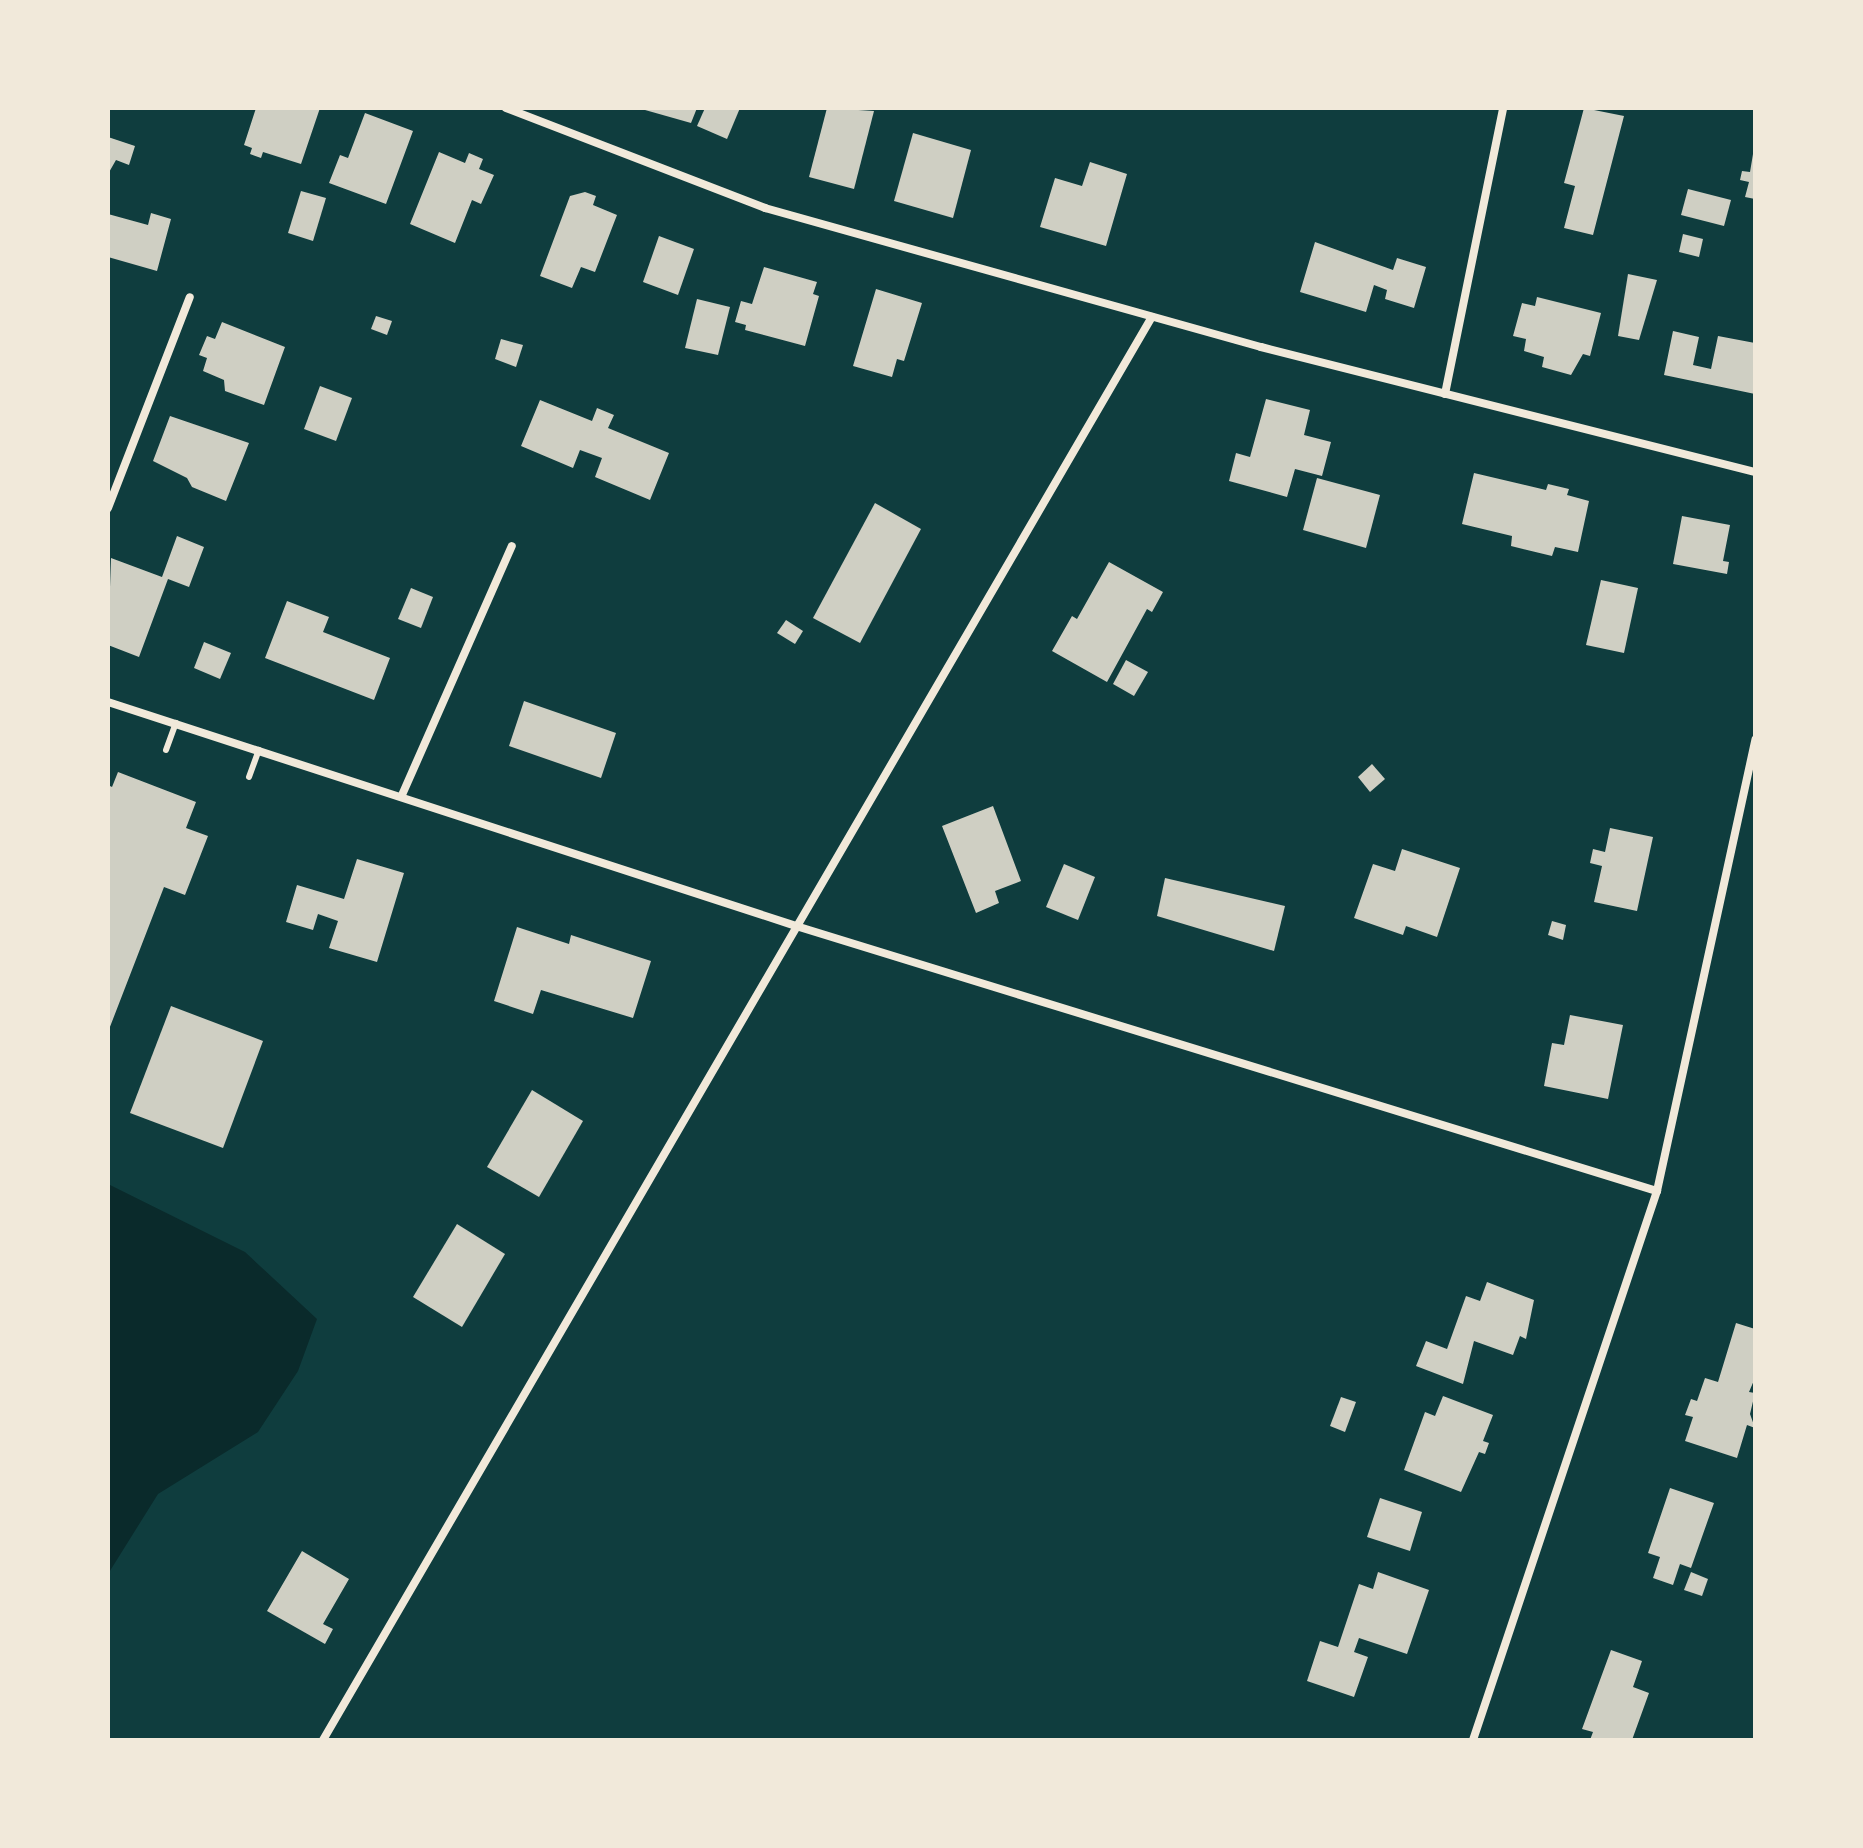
<!DOCTYPE html>
<style>
body{margin:0}
#map{position:relative;width:1863px;height:1848px;overflow:hidden;background:#0f3d3e;font-family:Bitter,serif}
div>[style]{position:absolute}
.water>*{inset:0;background:#0a2a2b}
.building>*{inset:0;background:#cfcfc3}
.service>*{height:6px;margin:-3px;padding:0 3px;transform-origin:3px;border-radius:3px;background:#f1e9da}
.minor>*{height:8px;margin:-4px;padding:0 4px;transform-origin:4px;border-radius:4px;background:#f1e9da}
span{translate:-50% -50%;white-space:nowrap;text-align:center;line-height:1.15;-webkit-text-stroke:8px #f1e9da;paint-order:stroke}
.frame{position:absolute;inset:0;border:110px solid #f1e9da;pointer-events:none}
</style>
<div id="map">
<div class="water">
<div style="clip-path:polygon(108px 1184px,245px 1252px,317px 1319px,298px 1371px,258px 1432px,158px 1494px,108px 1574px)"></div>
</div>
<div class="building">
<div style="clip-path:polygon(256px 108px,320px 108px,301px 164px,263px 152px,261px 158px,250px 154px,252px 148px,244px 145px)"></div>
<div style="clip-path:polygon(638px 108px,697px 108px,691px 123px)"></div>
<div style="clip-path:polygon(705px 108px,740px 108px,727px 139px,697px 126px)"></div>
<div style="clip-path:polygon(827px 108px,874px 111px,854px 189px,809px 177px)"></div>
<div style="clip-path:polygon(1584px 108px,1624px 116px,1593px 235px,1564px 228px,1575px 186px,1564px 183px)"></div>
<div style="clip-path:polygon(365px 113px,413px 131px,386px 204px,329px 183px,340px 155px,348px 158px)"></div>
<div style="clip-path:polygon(913px 133px,971px 150px,953px 218px,894px 201px)"></div>
<div style="clip-path:polygon(108px 137px,135px 146px,129px 165px,116px 160px,108px 174px)"></div>
<div style="clip-path:polygon(439px 152px,465px 163px,469px 153px,483px 159px,479px 169px,494px 175px,481px 204px,472px 200px,455px 243px,410px 224px)"></div>
<div style="clip-path:polygon(1753px 154px,1755px 154px,1755px 199px,1745px 197px,1749px 182px,1740px 180px,1742px 171px,1750px 172px)"></div>
<div style="clip-path:polygon(1090px 162px,1127px 174px,1106px 246px,1040px 227px,1055px 178px,1082px 186px)"></div>
<div style="clip-path:polygon(1688px 189px,1731px 200px,1724px 226px,1681px 215px)"></div>
<div style="clip-path:polygon(301px 191px,326px 198px,313px 241px,288px 233px)"></div>
<div style="clip-path:polygon(585px 192px,596px 196px,593px 205px,617px 215px,595px 272px,581px 267px,572px 288px,540px 276px,570px 196px)"></div>
<div style="clip-path:polygon(151px 213px,171px 219px,157px 271px,108px 257px,108px 214px,148px 225px)"></div>
<div style="clip-path:polygon(1683px 234px,1703px 239px,1699px 257px,1679px 252px)"></div>
<div style="clip-path:polygon(659px 236px,694px 249px,678px 295px,643px 282px)"></div>
<div style="clip-path:polygon(1315px 242px,1393px 270px,1397px 258px,1426px 267px,1414px 308px,1385px 299px,1387px 290px,1374px 285px,1366px 312px,1300px 292px)"></div>
<div style="clip-path:polygon(764px 267px,817px 282px,813px 294px,819px 296px,805px 346px,745px 330px,746px 325px,735px 322px,741px 301px,752px 304px)"></div>
<div style="clip-path:polygon(1628px 274px,1657px 280px,1639px 340px,1618px 336px)"></div>
<div style="clip-path:polygon(876px 289px,922px 303px,904px 361px,897px 359px,892px 377px,853px 366px)"></div>
<div style="clip-path:polygon(1537px 297px,1601px 313px,1590px 356px,1583px 354px,1571px 375px,1542px 367px,1544px 357px,1524px 351px,1526px 339px,1513px 336px,1522px 303px,1535px 306px)"></div>
<div style="clip-path:polygon(697px 299px,730px 307px,718px 355px,685px 348px)"></div>
<div style="clip-path:polygon(376px 316px,392px 321px,387px 335px,371px 329px)"></div>
<div style="clip-path:polygon(222px 322px,285px 347px,264px 405px,225px 391px,224px 380px,203px 371px,207px 358px,199px 355px,207px 336px,215px 339px)"></div>
<div style="clip-path:polygon(1673px 331px,1699px 337px,1693px 365px,1711px 369px,1718px 336px,1755px 343px,1755px 394px,1664px 375px)"></div>
<div style="clip-path:polygon(501px 339px,523px 345px,516px 367px,495px 359px)"></div>
<div style="clip-path:polygon(320px 386px,352px 398px,336px 441px,304px 429px)"></div>
<div style="clip-path:polygon(1266px 399px,1310px 410px,1304px 435px,1331px 442px,1322px 476px,1295px 469px,1287px 497px,1229px 481px,1236px 453px,1250px 457px)"></div>
<div style="clip-path:polygon(540px 400px,592px 421px,597px 408px,614px 415px,608px 428px,669px 453px,650px 500px,595px 477px,602px 458px,580px 450px,573px 468px,521px 446px)"></div>
<div style="clip-path:polygon(170px 416px,249px 443px,226px 501px,192px 487px,187px 478px,153px 461px)"></div>
<div style="clip-path:polygon(1474px 473px,1546px 490px,1548px 484px,1569px 489px,1567px 495px,1589px 501px,1578px 552px,1555px 547px,1552px 556px,1511px 546px,1512px 536px,1462px 524px)"></div>
<div style="clip-path:polygon(1317px 478px,1380px 495px,1366px 548px,1303px 530px)"></div>
<div style="clip-path:polygon(875px 503px,921px 529px,860px 643px,813px 618px)"></div>
<div style="clip-path:polygon(1682px 516px,1730px 525px,1723px 561px,1729px 562px,1727px 574px,1673px 564px)"></div>
<div style="clip-path:polygon(177px 536px,204px 547px,189px 587px,168px 579px,139px 657px,108px 645px,111px 558px,162px 577px)"></div>
<div style="clip-path:polygon(1109px 562px,1163px 592px,1152px 612px,1147px 609px,1107px 682px,1052px 651px,1072px 616px,1077px 619px)"></div>
<div style="clip-path:polygon(1601px 580px,1638px 588px,1624px 653px,1586px 645px)"></div>
<div style="clip-path:polygon(411px 588px,433px 597px,421px 628px,398px 619px)"></div>
<div style="clip-path:polygon(287px 601px,329px 617px,323px 632px,390px 658px,374px 700px,265px 658px)"></div>
<div style="clip-path:polygon(786px 620px,803px 631px,795px 644px,777px 633px)"></div>
<div style="clip-path:polygon(204px 642px,231px 653px,220px 679px,194px 668px)"></div>
<div style="clip-path:polygon(1126px 660px,1148px 672px,1134px 696px,1113px 684px)"></div>
<div style="clip-path:polygon(524px 701px,616px 733px,601px 778px,509px 746px)"></div>
<div style="clip-path:polygon(1372px 764px,1385px 779px,1370px 792px,1358px 777px)"></div>
<div style="clip-path:polygon(118px 772px,196px 802px,186px 828px,208px 836px,185px 895px,164px 887px,108px 1032px,108px 785px,112px 787px)"></div>
<div style="clip-path:polygon(993px 806px,1021px 881px,995px 891px,999px 903px,976px 913px,942px 826px)"></div>
<div style="clip-path:polygon(1610px 828px,1653px 837px,1637px 911px,1594px 902px,1602px 866px,1590px 863px,1593px 849px,1605px 852px)"></div>
<div style="clip-path:polygon(1402px 849px,1460px 868px,1437px 937px,1406px 926px,1403px 935px,1354px 918px,1373px 864px,1395px 871px)"></div>
<div style="clip-path:polygon(357px 859px,404px 873px,377px 962px,329px 948px,338px 921px,318px 914px,313px 930px,286px 922px,297px 885px,344px 899px)"></div>
<div style="clip-path:polygon(1064px 864px,1095px 877px,1078px 920px,1046px 907px)"></div>
<div style="clip-path:polygon(1165px 878px,1285px 906px,1274px 951px,1157px 916px)"></div>
<div style="clip-path:polygon(1552px 921px,1566px 925px,1563px 940px,1548px 935px)"></div>
<div style="clip-path:polygon(517px 927px,569px 944px,571px 935px,651px 961px,633px 1018px,541px 990px,533px 1014px,494px 1001px)"></div>
<div style="clip-path:polygon(171px 1006px,263px 1041px,223px 1148px,130px 1113px)"></div>
<div style="clip-path:polygon(1570px 1015px,1623px 1025px,1608px 1099px,1544px 1086px,1552px 1043px,1564px 1045px)"></div>
<div style="clip-path:polygon(532px 1090px,583px 1121px,539px 1197px,487px 1167px)"></div>
<div style="clip-path:polygon(457px 1224px,505px 1254px,462px 1327px,413px 1297px)"></div>
<div style="clip-path:polygon(1487px 1282px,1534px 1300px,1526px 1339px,1520px 1336px,1513px 1355px,1474px 1341px,1463px 1384px,1416px 1366px,1426px 1341px,1447px 1349px,1466px 1296px,1480px 1301px)"></div>
<div style="clip-path:polygon(1736px 1323px,1755px 1329px,1755px 1378px,1749px 1392px,1755px 1393px,1750px 1414px,1755px 1428px,1747px 1425px,1737px 1458px,1685px 1441px,1693px 1417px,1685px 1415px,1691px 1399px,1697px 1401px,1705px 1378px,1718px 1382px)"></div>
<div style="clip-path:polygon(1443px 1396px,1493px 1415px,1483px 1441px,1489px 1443px,1485px 1454px,1479px 1452px,1461px 1492px,1404px 1470px,1425px 1412px,1435px 1416px)"></div>
<div style="clip-path:polygon(1341px 1397px,1356px 1402px,1345px 1432px,1330px 1426px)"></div>
<div style="clip-path:polygon(1670px 1488px,1714px 1503px,1691px 1568px,1680px 1564px,1673px 1585px,1653px 1578px,1660px 1557px,1648px 1553px)"></div>
<div style="clip-path:polygon(1380px 1498px,1422px 1512px,1410px 1551px,1367px 1537px)"></div>
<div style="clip-path:polygon(302px 1551px,349px 1579px,323px 1624px,333px 1629px,325px 1644px,267px 1611px)"></div>
<div style="clip-path:polygon(1378px 1572px,1429px 1590px,1407px 1654px,1359px 1638px,1354px 1652px,1368px 1657px,1354px 1697px,1307px 1681px,1320px 1641px,1338px 1647px,1359px 1584px,1373px 1589px)"></div>
<div style="clip-path:polygon(1691px 1572px,1708px 1579px,1702px 1596px,1684px 1590px)"></div>
<div style="clip-path:polygon(1611px 1650px,1642px 1661px,1633px 1687px,1649px 1693px,1632px 1740px,1590px 1740px,1593px 1732px,1582px 1729px)"></div>
</div>
<div class="service">
<div style="left:166px;top:750px;width:29px;rotate:-70deg"></div>
<div style="left:249px;top:777px;width:29px;rotate:-70deg"></div>
</div>
<div class="minor">
<div style="left:506px;top:108px;width:278px;rotate:21.1deg"></div>
<div style="left:765px;top:208px;width:515px;rotate:15.66deg"></div>
<div style="left:1261px;top:347px;width:510px;rotate:14.2deg"></div>
<div style="left:1445px;top:394px;width:292px;rotate:-78.5deg"></div>
<div style="left:108px;top:508px;width:226px;rotate:-68.8deg"></div>
<div style="left:108px;top:702px;width:724px;rotate:18.03deg"></div>
<div style="left:796px;top:926px;width:901px;rotate:17.11deg"></div>
<div style="left:402px;top:795px;width:272px;rotate:-66.2deg"></div>
<div style="left:323px;top:1740px;width:1647px;rotate:-59.78deg"></div>
<div style="left:1473px;top:1740px;width:579px;rotate:-71.47deg"></div>
<div style="left:1657px;top:1191px;width:462px;rotate:-77.7deg"></div>
</div>
<div class="frame"></div>
</div>
